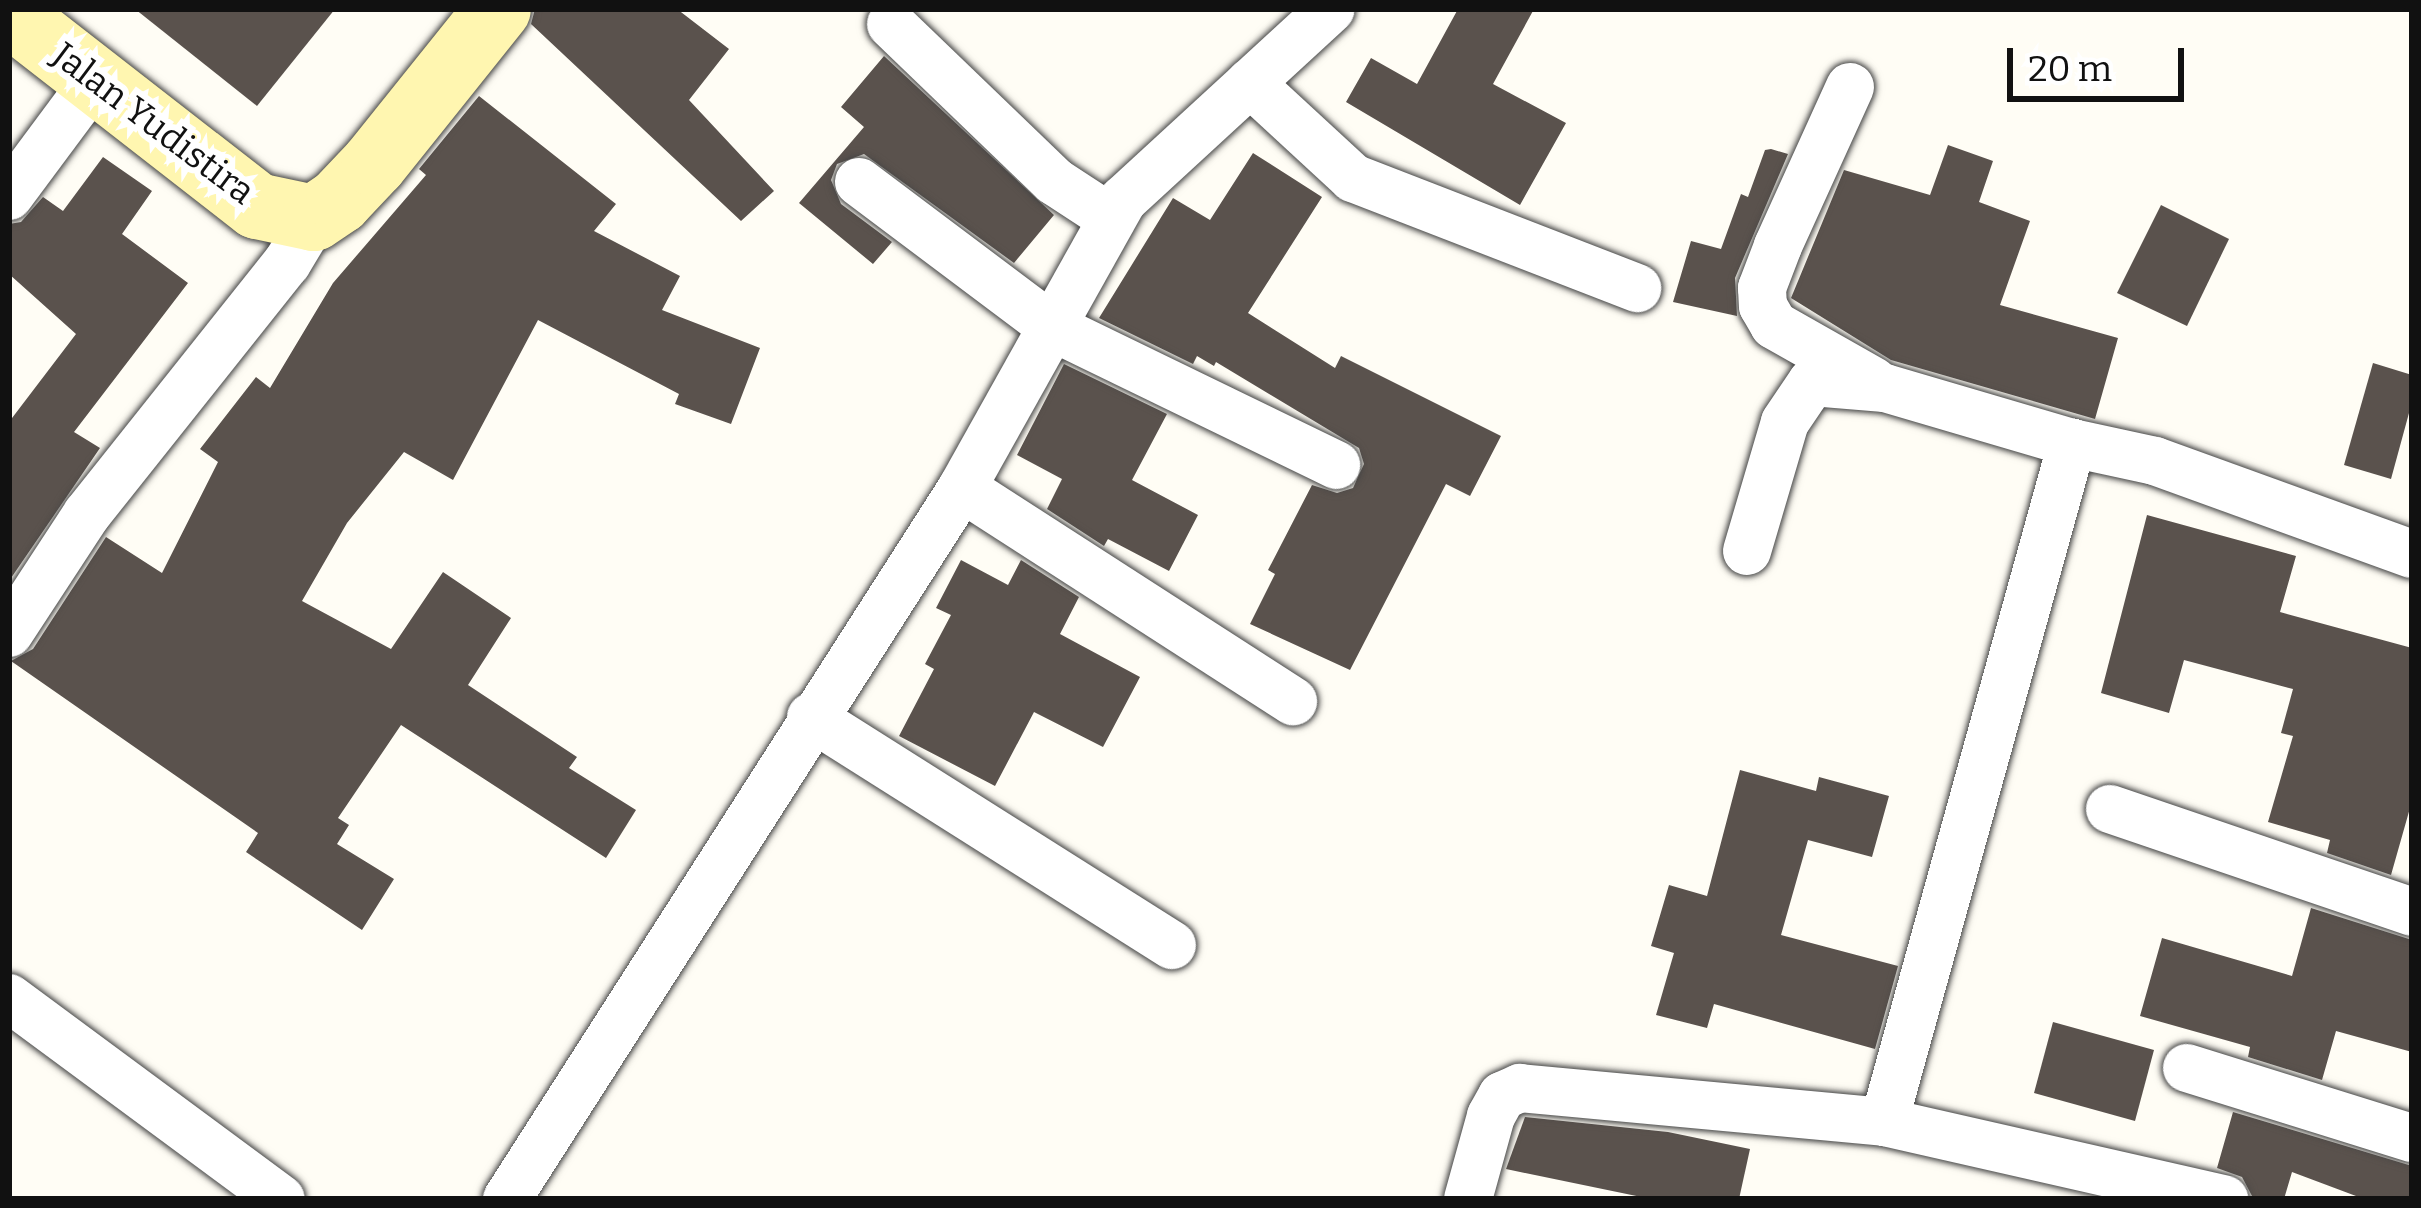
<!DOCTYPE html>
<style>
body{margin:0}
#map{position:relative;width:2421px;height:1208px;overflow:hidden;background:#fffdf5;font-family:Bitter,serif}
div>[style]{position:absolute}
.building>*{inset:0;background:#5a524d}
.roads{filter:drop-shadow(0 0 3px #444) drop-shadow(0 0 3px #444)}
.street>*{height:48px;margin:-24px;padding:0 24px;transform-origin:24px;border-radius:24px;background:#fff}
.secondary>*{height:66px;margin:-33px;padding:0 33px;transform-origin:33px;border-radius:33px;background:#fff6b0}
span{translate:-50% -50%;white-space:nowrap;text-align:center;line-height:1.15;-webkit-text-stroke:12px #fff;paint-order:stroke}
.street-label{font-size:36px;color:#111}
.frame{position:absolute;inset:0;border:12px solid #111;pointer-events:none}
.scale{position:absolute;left:2007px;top:48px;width:177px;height:54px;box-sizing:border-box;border:6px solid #111;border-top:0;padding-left:15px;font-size:36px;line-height:42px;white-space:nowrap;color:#111;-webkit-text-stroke:9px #fff;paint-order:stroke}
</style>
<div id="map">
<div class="building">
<div style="clip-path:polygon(135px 9px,335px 9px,257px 106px)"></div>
<div style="clip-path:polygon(535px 9px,677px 9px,729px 49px,689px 100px,774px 191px,741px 221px,531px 24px)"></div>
<div style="clip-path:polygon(1458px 9px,1534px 9px,1493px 84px,1566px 123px,1520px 205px,1346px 102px,1371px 58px,1417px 84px)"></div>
<div style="clip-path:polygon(884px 56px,1054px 215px,1014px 263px,864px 154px,837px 164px,831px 180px,841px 204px,892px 242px,873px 264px,799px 203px,864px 127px,841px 107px)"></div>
<div style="clip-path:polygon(479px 96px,616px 204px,594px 231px,680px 276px,662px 310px,760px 348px,731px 424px,675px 404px,679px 394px,538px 320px,453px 480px,404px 452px,347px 523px,302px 601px,391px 649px,443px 572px,511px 618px,468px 685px,577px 757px,569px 768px,636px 810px,606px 858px,401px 725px,338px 818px,349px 825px,337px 844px,394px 879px,362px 930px,246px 852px,258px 833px,11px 661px,33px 649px,106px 537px,162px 573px,218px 462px,200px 449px,256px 377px,270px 388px,333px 283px,426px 175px,419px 169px)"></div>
<div style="clip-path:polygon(1948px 145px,1993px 161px,1979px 202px,2030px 221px,2000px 305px,2118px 338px,2095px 419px,1891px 360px,1791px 298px,1844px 170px,1930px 195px)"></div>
<div style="clip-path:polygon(1771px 149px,1788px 154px,1735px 278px,1737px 316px,1673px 302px,1691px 241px,1721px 249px,1741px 194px,1748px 197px,1765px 150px)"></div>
<div style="clip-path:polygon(1253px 153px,1322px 197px,1248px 313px,1335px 368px,1341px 356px,1501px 436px,1470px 496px,1446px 484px,1350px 670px,1250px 624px,1275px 574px,1268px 570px,1312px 485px,1337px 493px,1353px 488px,1364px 464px,1359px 448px,1216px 362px,1214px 366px,1197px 356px,1193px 364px,1099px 318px,1173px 198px,1210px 220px)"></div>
<div style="clip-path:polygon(103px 157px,152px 191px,122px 234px,188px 283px,74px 432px,100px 448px,9px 581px,9px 422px,76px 334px,9px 274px,9px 224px,21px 222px,43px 197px,63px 211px)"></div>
<div style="clip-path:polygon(2161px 205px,2229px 239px,2187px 326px,2117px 293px)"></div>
<div style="clip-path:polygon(2373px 363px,2412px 375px,2412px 402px,2391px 479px,2344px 465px)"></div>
<div style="clip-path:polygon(1064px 364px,1167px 414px,1132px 480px,1198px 515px,1169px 571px,1108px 539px,1104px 546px,1047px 509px,1062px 479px,1017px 455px)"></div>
<div style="clip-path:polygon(2147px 515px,2296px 556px,2280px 612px,2412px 648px,2412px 801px,2391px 875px,2327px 853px,2330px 840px,2268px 822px,2293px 736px,2281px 733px,2293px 689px,2184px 660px,2169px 713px,2101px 693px)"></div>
<div style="clip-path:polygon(961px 560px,1008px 585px,1021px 560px,1079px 597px,1060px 634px,1140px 677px,1103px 747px,1034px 712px,995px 786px,899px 736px,934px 669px,925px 664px,951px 615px,936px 608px)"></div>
<div style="clip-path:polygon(1740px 770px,1816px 791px,1819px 777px,1889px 796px,1872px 857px,1808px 840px,1781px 935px,1898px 966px,1875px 1049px,1714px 1004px,1707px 1028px,1656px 1015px,1674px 953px,1651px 946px,1669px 885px,1707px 896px)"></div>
<div style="clip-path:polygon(2311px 908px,2412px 940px,2412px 1052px,2336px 1031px,2322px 1080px,2248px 1057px,2250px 1047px,2140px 1016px,2162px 938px,2292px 976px)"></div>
<div style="clip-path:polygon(2053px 1022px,2154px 1050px,2135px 1121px,2034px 1093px)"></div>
<div style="clip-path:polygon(2233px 1112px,2412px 1166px,2412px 1199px,2364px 1199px,2292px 1172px,2284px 1199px,2252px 1196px,2242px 1177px,2217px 1168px)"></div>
<div style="clip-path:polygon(1525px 1117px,1668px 1132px,1750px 1149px,1739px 1199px,1651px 1199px,1506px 1169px)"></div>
</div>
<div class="roads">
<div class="street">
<div style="left:891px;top:24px;width:226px;rotate:43.9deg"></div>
<div style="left:1054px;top:181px;width:69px;rotate:33.2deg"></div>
<div style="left:1250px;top:83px;width:140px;rotate:42.7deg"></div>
<div style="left:1353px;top:178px;width:305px;rotate:21.2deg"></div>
<div style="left:1850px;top:87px;width:175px;rotate:114.4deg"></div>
<div style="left:1778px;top:246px;width:45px;rotate:110.9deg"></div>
<div style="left:1762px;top:288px;width:18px;rotate:87deg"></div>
<div style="left:1763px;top:306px;width:22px;rotate:60deg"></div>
<div style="left:1774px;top:325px;width:114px;rotate:29.5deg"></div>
<div style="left:859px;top:182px;width:241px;rotate:36.9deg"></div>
<div style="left:1052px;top:327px;width:316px;rotate:25.9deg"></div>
<div style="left:9px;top:196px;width:144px;rotate:-53.4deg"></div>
<div style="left:962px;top:488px;width:394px;rotate:32.8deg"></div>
<div style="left:1747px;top:551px;width:134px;rotate:-73.6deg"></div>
<div style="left:1785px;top:422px;width:48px;rotate:-56deg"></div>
<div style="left:1812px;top:382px;width:73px;rotate:4.7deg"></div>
<div style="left:1885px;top:388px;width:195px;rotate:16.4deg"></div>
<div style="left:2072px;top:443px;width:85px;rotate:12.2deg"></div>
<div style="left:2155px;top:461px;width:273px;rotate:19.9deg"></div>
<div style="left:9px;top:633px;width:142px;rotate:-56.8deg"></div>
<div style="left:87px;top:514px;width:321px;rotate:-51.5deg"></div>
<div style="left:287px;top:263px;width:52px;rotate:-59deg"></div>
<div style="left:811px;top:717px;width:427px;rotate:32.3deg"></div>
<div style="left:2110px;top:809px;width:319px;rotate:18.8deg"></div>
<div style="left:9px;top:998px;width:338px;rotate:36.5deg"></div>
<div style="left:2187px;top:1068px;width:236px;rotate:17.3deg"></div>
<div style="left:1884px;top:1122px;width:705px;rotate:-74.52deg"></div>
<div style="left:507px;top:1199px;width:844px;rotate:-57.38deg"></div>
<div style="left:962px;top:488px;width:330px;rotate:-60.8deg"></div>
<div style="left:1123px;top:200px;width:282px;rotate:-42.6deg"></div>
<div style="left:1468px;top:1199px;width:86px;rotate:-74.5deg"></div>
<div style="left:1491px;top:1116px;width:23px;rotate:-61deg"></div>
<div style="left:1502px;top:1096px;width:20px;rotate:-24deg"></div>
<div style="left:1520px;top:1088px;width:366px;rotate:5.3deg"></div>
<div style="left:1884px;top:1122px;width:349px;rotate:12.8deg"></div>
</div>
<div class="secondary">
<div style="left:9px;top:13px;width:314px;rotate:37.9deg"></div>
<div style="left:257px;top:206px;width:58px;rotate:11.9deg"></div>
<div style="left:314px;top:218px;width:30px;rotate:-34deg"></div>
<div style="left:339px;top:201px;width:51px;rotate:-46.6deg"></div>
<div style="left:374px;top:164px;width:198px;rotate:-51.3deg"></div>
</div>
</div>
<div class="street-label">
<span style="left:153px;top:124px;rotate:37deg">Jalan Yudistira</span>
</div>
<div class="frame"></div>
<div class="scale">20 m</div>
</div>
